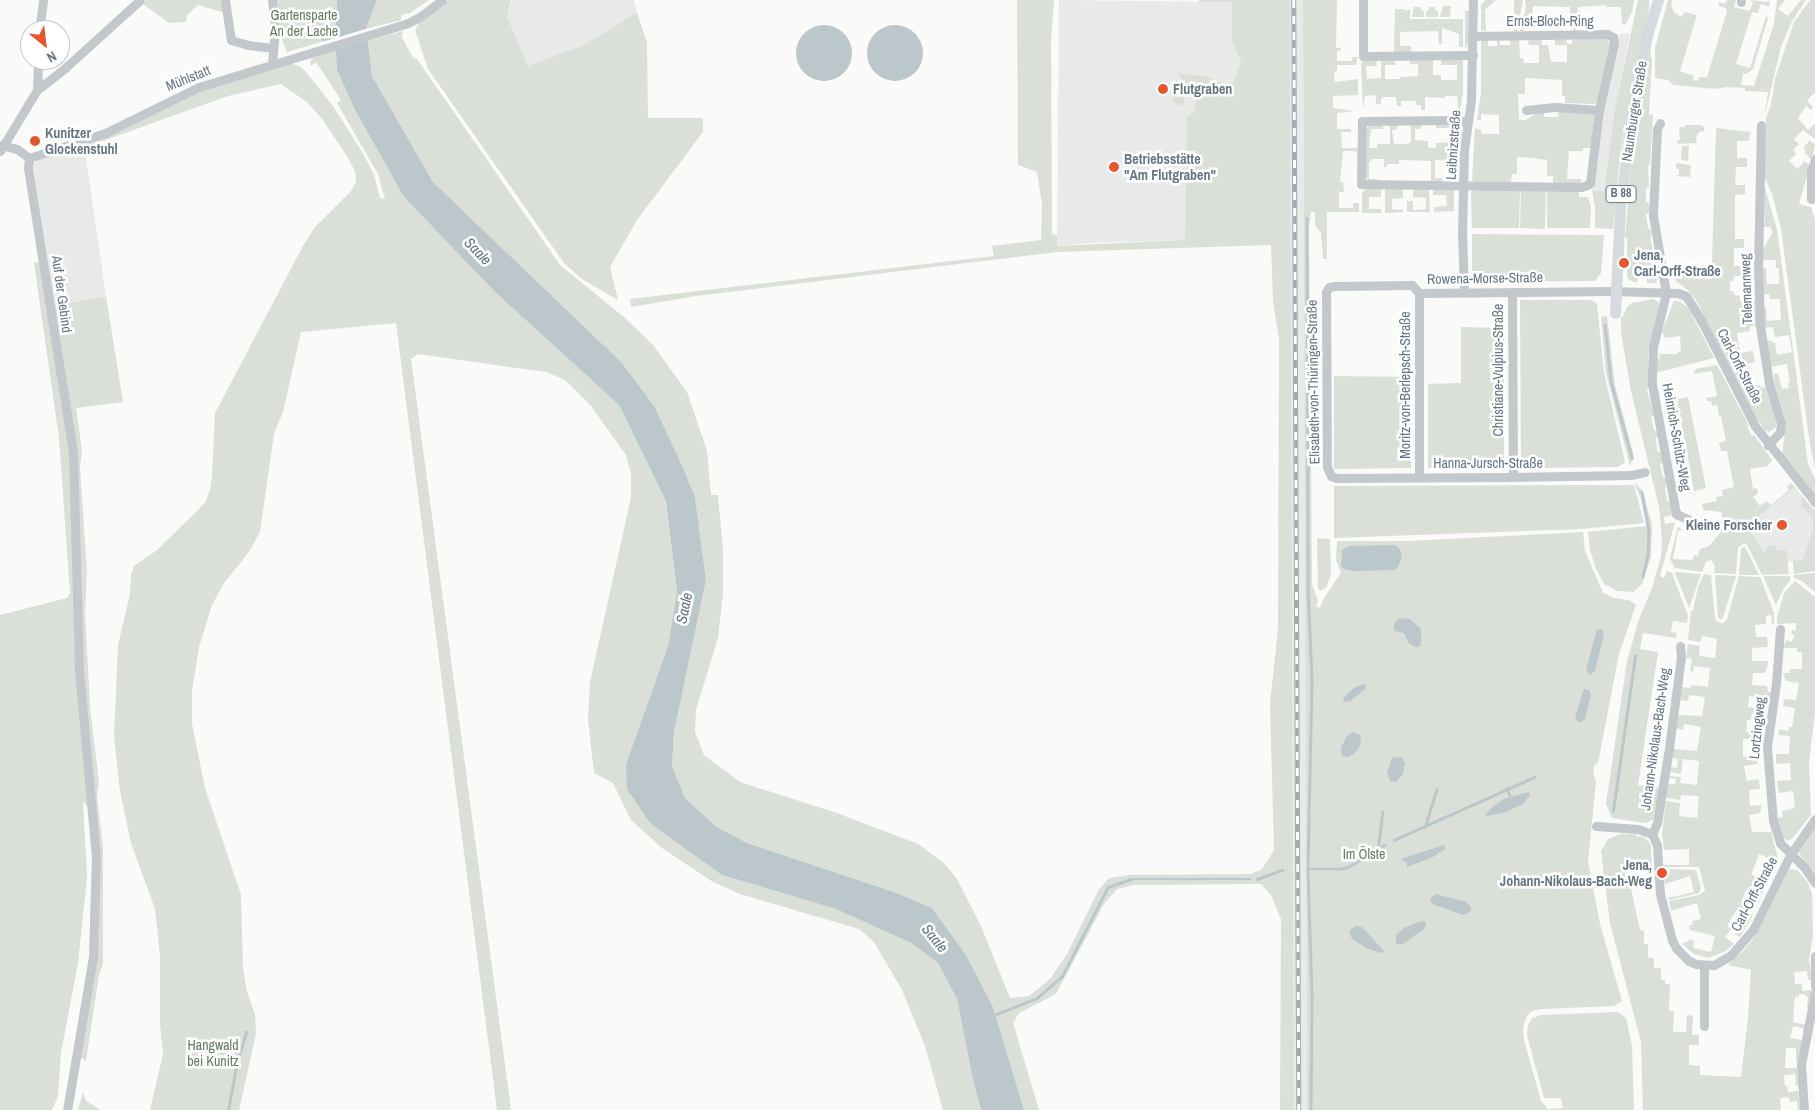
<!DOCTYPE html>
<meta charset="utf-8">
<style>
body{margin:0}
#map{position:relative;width:1815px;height:1110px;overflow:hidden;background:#fafaf8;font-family:"Archivo Narrow",sans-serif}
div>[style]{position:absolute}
.built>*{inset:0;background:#e8e9e9}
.green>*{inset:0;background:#dadfd7}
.water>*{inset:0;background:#bbc7cb}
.round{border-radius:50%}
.pier>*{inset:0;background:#fafaf8}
.stream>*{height:2.5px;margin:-1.25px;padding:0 1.25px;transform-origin:1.25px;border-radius:1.25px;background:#bbc7cb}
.minor>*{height:9px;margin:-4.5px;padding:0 4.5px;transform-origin:4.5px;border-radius:4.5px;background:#c3c8cc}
.major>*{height:11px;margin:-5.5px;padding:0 5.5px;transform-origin:5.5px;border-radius:5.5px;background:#d6dbdf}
.rail>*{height:4.5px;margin-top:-2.25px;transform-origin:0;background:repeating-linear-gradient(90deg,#fff 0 8px,#a2aab0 0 16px);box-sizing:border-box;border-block:1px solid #a2aab0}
.dots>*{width:14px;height:14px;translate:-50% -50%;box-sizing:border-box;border:2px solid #fff;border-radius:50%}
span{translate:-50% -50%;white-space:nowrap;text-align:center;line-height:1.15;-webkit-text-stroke:5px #fff;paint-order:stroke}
.shield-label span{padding:1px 4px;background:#fff;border:1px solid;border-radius:4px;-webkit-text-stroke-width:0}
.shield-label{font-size:12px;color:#657683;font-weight:700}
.park-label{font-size:14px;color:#687a64}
.street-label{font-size:14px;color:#657683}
.poi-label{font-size:14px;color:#657683;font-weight:700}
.left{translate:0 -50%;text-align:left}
.right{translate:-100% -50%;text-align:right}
.water-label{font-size:15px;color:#60757c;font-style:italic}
.north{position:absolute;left:20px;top:20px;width:50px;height:50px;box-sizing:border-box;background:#fff;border:1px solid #c1c8cd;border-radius:50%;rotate:151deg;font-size:14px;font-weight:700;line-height:20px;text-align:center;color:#657683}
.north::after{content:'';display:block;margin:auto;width:18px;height:22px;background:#e4572e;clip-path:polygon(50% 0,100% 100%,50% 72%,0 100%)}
</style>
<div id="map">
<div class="built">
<div style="clip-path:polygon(512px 0,634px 0,637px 12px,584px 45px,528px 67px,507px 16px)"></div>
<div style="clip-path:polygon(1059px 0,1232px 2px,1232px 42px,1241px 61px,1233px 83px,1218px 82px,1207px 76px,1179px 75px,1196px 98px,1195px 111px,1187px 117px,1186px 240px,1089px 243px,1057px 246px)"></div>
<div style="clip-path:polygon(1290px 0,1303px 0,1307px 1110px,1294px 1110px)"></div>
<div style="clip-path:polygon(1630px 33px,1615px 108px,1604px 191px,1592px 191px,1591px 186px,1603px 111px,1619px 34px)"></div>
<div style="clip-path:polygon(84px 144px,106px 296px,52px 307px,33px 165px,39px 159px)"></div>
<div style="clip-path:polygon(1795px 487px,1802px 496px,1802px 506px,1811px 515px,1813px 527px,1803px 560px,1789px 562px,1765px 552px,1757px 545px,1751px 534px,1751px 522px)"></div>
</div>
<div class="green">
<div style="clip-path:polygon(147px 0,223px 0,226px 13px,198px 5px,187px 15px,186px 22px,169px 23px,143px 4px)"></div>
<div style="clip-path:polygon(277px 0,337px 0,335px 38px,287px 52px,282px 40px)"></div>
<div style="clip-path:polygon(377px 0,429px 0,410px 13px,401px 15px,401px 20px,366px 29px)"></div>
<div style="clip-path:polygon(448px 0,511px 0,507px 16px,528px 66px,584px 45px,637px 12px,647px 43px,648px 118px,703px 118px,703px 132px,637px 220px,610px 267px,618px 300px,582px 279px,564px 263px,428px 69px,415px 30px,419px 23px)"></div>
<div style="clip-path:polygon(1017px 0,1054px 0,1051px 41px,1052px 234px,1057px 235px,1057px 246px,1185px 240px,1187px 117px,1195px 111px,1196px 98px,1178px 74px,1207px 76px,1218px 82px,1233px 83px,1241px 61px,1232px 42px,1232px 2px,1199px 2px,1199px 0,1290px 0,1294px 1110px,1280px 1110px,1281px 919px,1271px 895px,1261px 884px,1134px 885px,1117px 889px,1104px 904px,1056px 994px,1019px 1013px,1013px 1023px,1039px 1110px,1024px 1110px,993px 1007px,966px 955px,932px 908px,897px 893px,747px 843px,717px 827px,685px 798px,672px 766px,674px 732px,706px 580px,695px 497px,684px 470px,621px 362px,433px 182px,372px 76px,367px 41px,403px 31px,402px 37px,413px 58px,417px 59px,560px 265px,625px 318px,653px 345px,687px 392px,707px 451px,711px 495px,718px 495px,723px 550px,723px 594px,718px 638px,696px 710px,695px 732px,704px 755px,740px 782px,837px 813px,918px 844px,944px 863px,957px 879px,981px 926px,1010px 998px,1029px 996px,1050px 979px,1067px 954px,1099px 889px,1109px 878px,1129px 875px,1251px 874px,1262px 869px,1274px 850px,1270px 704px,1278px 629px,1279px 340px,1273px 300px,1271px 245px,1057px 252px,696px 296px,631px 307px,630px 299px,994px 256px,992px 246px,1041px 240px,1042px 204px,1037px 172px,1018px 165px)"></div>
<div style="clip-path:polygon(1303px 0,1337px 0,1336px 48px,1341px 48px,1341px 50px,1337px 51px,1337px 61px,1352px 61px,1352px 57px,1358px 57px,1356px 65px,1337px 65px,1337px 71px,1334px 72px,1335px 82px,1358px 79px,1358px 95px,1333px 96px,1333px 108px,1355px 111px,1337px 113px,1337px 129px,1351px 129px,1351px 132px,1341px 132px,1342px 148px,1358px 148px,1356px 154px,1355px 151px,1343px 151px,1340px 182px,1343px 182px,1344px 192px,1339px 192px,1339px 208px,1353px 208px,1353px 203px,1359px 203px,1359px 212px,1327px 212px,1327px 259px,1323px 259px,1321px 233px,1315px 225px,1315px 212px,1311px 212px,1309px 229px,1312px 585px,1318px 600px,1316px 606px,1320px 608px,1324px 598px,1341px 573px,1336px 560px,1337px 541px,1408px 541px,1583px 532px,1585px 551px,1603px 593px,1614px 598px,1629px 600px,1636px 605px,1619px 654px,1598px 763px,1595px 764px,1593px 773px,1596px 782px,1588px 861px,1600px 924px,1622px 1001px,1614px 1006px,1541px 1009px,1532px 1011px,1527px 1016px,1523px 1027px,1524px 1040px,1541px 1101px,1548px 1109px,1563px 1108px,1561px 1098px,1544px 1098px,1527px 1035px,1528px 1026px,1532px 1018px,1541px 1015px,1618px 1012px,1626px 1018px,1632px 1046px,1634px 1110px,1307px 1110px)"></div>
<div style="clip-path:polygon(1486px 0,1496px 0,1485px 10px,1486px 31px,1481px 30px,1481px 5px)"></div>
<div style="clip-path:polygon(1514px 0,1523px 0,1517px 31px,1514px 31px,1517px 19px,1514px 18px)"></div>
<div style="clip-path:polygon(1525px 0,1634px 0,1632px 12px,1626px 24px,1622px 24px,1621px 7px,1606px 7px,1606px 5px,1578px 7px,1576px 31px,1573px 31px,1573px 25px,1570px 24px,1570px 7px,1533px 6px,1532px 23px,1525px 25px,1523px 31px,1520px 31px,1526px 8px)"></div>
<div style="clip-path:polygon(1638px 0,1649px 0,1649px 9px,1631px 87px,1619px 166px,1613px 229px,1595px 228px,1595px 206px,1592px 191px,1604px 191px,1615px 108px)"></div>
<div style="clip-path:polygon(1668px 0,1672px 0,1671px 6px,1674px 12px,1681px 17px,1685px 12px,1697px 15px,1680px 71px,1694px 76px,1693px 80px,1697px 81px,1700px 77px,1707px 77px,1727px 11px,1726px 8px,1719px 6px,1719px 2px,1725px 4px,1727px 0,1736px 0,1734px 7px,1750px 11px,1753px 2px,1750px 0,1767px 2px,1770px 0,1769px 7px,1761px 4px,1758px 13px,1752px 12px,1736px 64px,1750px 68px,1766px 16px,1768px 18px,1753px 69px,1746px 74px,1743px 73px,1741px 85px,1754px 86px,1774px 24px,1777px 0,1785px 0,1778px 9px,1788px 16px,1801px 0,1806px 0,1792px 21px,1781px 47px,1764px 118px,1768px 92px,1745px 91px,1745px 88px,1727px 87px,1715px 89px,1673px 85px,1668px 80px,1655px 78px,1655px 48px)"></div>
<div style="clip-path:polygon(1810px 0,1815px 0,1815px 92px,1807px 101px,1813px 107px,1811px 110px,1806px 106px,1798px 118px,1808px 130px,1815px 123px,1815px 139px,1803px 130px,1794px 139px,1799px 144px,1793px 150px,1796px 154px,1789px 161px,1797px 169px,1805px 161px,1810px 166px,1799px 204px,1811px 207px,1815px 220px,1815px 469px,1810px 445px,1781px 229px,1772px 194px,1763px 173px,1766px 118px,1771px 105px,1775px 79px,1794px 22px)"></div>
<div style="clip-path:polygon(1443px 6px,1451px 6px,1450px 17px,1440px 17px)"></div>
<div style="clip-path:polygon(1414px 7px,1421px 7px,1421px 10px,1424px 11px,1424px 17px,1412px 17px)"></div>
<div style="clip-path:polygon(1429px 7px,1435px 7px,1435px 10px,1438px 11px,1438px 17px,1426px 17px,1426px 11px,1428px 11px)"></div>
<div style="clip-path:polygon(1395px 9px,1405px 9px,1405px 11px,1410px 9px,1410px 19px,1463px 19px,1463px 47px,1459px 47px,1459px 34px,1442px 28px,1442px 44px,1439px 44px,1438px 31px,1400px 32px,1400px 46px,1411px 46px,1411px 52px,1394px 53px)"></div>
<div style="clip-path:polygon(1465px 11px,1469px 11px,1468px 43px,1465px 50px)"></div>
<div style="clip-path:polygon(1541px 37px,1542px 45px,1548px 45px,1551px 62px,1567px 62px,1567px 45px,1555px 45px,1555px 37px,1566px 37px,1567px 44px,1572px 44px,1572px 37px,1606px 38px,1610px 43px,1598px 102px,1594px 104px,1565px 103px,1565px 96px,1562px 96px,1562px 80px,1525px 78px,1525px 94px,1518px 94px,1519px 120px,1525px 120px,1544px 109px,1544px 117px,1558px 117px,1559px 110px,1594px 114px,1591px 148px,1583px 148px,1583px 151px,1569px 151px,1567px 179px,1581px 179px,1581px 184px,1553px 183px,1553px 176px,1547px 176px,1547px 160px,1532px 158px,1517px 157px,1517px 174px,1512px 174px,1511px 182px,1475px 182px,1472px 180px,1475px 128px,1481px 130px,1481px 134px,1499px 134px,1499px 115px,1481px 114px,1481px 120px,1477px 120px,1481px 92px,1481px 41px,1488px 38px,1488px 46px,1497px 46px,1497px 39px,1500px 39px,1500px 45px,1510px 45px,1510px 38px,1519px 38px,1520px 58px,1523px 58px,1524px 63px,1539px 63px,1539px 45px,1528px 45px,1529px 38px)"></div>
<div style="clip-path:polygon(336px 50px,337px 70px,355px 110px,404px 197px,495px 292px,619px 405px,666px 501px,677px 592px,668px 646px,626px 764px,722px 875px,836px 909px,911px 943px,938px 963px,957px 999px,973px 1080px,981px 1110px,943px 1110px,925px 1046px,902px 990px,874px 942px,859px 929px,740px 894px,713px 882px,662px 848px,631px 820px,613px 783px,594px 773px,588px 719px,590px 682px,631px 497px,631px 474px,626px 455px,591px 406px,565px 380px,546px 372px,418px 354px,411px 359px,511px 1110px,497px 1110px,396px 323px,301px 332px,283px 412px,274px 434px,260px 532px,249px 552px,224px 583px,212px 605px,199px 647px,192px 691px,192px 724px,205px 788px,241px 895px,243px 968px,247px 992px,255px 1014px,256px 1034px,239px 1110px,150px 1110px,163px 1054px,160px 1024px,160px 955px,155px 909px,131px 843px,120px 791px,114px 736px,118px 645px,130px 594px,131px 575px,134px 566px,157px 550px,205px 503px,210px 490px,212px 476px,215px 413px,303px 246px,315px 227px,351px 191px,356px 181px,355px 171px,347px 156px,322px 119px,308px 103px,281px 84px,228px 96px,86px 147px,84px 144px,202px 91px,289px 63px,299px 66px,306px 72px,333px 106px,364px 155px,374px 175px,380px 198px,385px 199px,378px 174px,337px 103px,341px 100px,316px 62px,311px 66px,310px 63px,314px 55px)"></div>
<div style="clip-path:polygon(1650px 50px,1652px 61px,1649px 114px,1653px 115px,1650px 164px,1648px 166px,1649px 186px,1646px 188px,1646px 201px,1649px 204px,1649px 212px,1646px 215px,1648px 228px,1651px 230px,1652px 235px,1650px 238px,1653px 250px,1656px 252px,1659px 278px,1655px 283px,1647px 283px,1647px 276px,1637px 275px,1637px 283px,1629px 280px,1627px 276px,1627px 238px,1625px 237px,1635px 118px)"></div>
<div style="clip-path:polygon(1366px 58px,1376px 60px,1377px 66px,1366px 66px,1367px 79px,1381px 78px,1381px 58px,1393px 58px,1396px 65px,1385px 65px,1385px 79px,1400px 79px,1400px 77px,1418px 76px,1418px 64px,1410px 64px,1410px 58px,1433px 58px,1433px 75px,1441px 75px,1441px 80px,1457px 80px,1457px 65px,1441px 65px,1441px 58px,1463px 59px,1463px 93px,1459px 116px,1452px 117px,1452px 109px,1458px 109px,1457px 96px,1445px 96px,1445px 98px,1425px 97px,1425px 110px,1421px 110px,1421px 105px,1416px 105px,1416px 101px,1401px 101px,1401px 106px,1397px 106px,1396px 97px,1384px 97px,1381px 99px,1381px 104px,1376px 104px,1376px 95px,1365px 96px,1363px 109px,1361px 63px)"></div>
<div style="clip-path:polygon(1174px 89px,1178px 89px,1184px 97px,1184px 102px,1179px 106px,1173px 102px)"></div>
<div style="clip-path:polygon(1411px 122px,1421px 122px,1421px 129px,1415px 129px,1415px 140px,1428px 141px,1428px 147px,1432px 148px,1436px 148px,1436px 143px,1453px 142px,1452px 128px,1436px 128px,1436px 123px,1458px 126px,1454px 166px,1449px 166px,1449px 161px,1435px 160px,1435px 178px,1442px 178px,1442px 183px,1431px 182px,1431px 161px,1399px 160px,1399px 164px,1387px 164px,1387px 167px,1384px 167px,1384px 159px,1372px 159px,1369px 163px,1369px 179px,1377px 179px,1377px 183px,1368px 180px,1365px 175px,1367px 128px,1372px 124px,1383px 124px,1383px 129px,1371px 129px,1369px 148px,1377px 148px,1377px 144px,1390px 144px,1390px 123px,1397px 123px,1397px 129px,1392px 130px,1394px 144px,1407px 144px,1411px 142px)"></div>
<div style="clip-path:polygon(1685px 125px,1701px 125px,1704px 127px,1704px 131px,1699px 132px,1696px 137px,1697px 143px,1677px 144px,1678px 140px,1680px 140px,1679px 127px,1685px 127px)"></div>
<div style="clip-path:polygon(1460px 126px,1462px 132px,1460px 162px,1456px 161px)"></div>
<div style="clip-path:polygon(1716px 128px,1750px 132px,1749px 141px,1737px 141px,1737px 158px,1747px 158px,1747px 167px,1736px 167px,1735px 185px,1745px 185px,1745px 194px,1735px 195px,1735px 239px,1744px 239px,1744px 248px,1734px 248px,1734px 266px,1746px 266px,1746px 276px,1734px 276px,1733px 281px,1730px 281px,1730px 291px,1733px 291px,1734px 295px,1740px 296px,1740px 301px,1755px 301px,1757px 325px,1750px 326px,1750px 331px,1737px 333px,1740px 353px,1753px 351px,1755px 362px,1743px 365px,1747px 387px,1760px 385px,1761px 388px,1768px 387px,1777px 420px,1776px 427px,1769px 432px,1764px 430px,1760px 422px,1758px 423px,1697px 302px,1689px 291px,1675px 280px,1670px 268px,1706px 270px,1712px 262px)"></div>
<div style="clip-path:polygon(1810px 140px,1815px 145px,1812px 160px,1804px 152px,1806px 151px,1803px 148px)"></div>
<div style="clip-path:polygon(1682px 146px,1689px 146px,1688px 161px,1681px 160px)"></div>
<div style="clip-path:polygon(1676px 163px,1691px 165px,1690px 177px,1676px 176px,1679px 175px,1679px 169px,1676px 169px)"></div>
<div style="clip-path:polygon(1367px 188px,1381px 188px,1381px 197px,1369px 197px,1369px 209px,1381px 209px,1381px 213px,1362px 213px,1362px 193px)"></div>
<div style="clip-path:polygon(1385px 188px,1403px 188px,1403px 198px,1392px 199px,1392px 209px,1403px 210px,1403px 212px,1385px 213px)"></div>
<div style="clip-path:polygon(1413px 188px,1429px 188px,1430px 212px,1407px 212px,1407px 201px,1413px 201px,1413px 210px,1426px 209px,1426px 198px,1413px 197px)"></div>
<div style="clip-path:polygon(1433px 188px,1454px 189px,1454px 211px,1434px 212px,1434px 207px,1447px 206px,1446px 195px,1433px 195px)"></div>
<div style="clip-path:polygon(1763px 188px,1765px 188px,1777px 229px,1808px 464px,1815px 479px,1815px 497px,1782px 455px,1786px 422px,1774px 382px,1774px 374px,1778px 374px,1782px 389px,1789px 388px,1788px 383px,1790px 382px,1787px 364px,1770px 367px,1766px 339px,1775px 343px,1777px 355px,1792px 352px,1789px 335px,1775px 337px,1773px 327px,1764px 328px,1762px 307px,1766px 307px,1767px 321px,1781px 320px,1780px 299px,1770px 299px,1769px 294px,1761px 295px,1762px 268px,1766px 268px,1767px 284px,1779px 284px,1779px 268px,1776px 268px,1776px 260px,1761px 260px,1761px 253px,1773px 232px,1770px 227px,1762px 227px,1762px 222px,1765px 222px)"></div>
<div style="clip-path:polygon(1475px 189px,1520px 189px,1519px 228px,1472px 228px,1471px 192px)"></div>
<div style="clip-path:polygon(1521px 189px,1546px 190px,1545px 229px,1520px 228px)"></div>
<div style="clip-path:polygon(1547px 190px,1579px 190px,1579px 197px,1588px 197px,1591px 207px,1590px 228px,1547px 228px)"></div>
<div style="clip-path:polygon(1472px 234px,1604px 235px,1601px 273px,1595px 281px,1472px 282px)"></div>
<div style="clip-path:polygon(40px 262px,46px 308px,106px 296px,123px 402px,76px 408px,82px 450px,80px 467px,87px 572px,85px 611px,90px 707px,99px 783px,97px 796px,103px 847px,103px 963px,99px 975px,86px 1061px,74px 1053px,89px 957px,92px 856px,89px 809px,83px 801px,87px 877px,78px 963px,61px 1053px,58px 1096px,52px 1110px,0 1110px,0 615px,67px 598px,70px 593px,59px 438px,34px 263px)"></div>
<div style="clip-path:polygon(1654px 299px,1659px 303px,1659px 309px,1648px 353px,1649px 388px,1647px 390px,1654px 415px,1651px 417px,1654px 430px,1657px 432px,1658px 436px,1655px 439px,1658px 452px,1661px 453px,1663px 462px,1660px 464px,1663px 477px,1666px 479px,1667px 485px,1665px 488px,1667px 501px,1671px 502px,1673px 515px,1664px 517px,1665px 524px,1675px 522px,1660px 576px,1664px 578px,1667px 571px,1672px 573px,1688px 616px,1687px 623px,1673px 621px,1671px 632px,1677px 633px,1676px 638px,1643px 633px,1640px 649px,1658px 652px,1638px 785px,1660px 788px,1653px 820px,1645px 823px,1612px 818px,1606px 804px,1627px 661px,1639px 619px,1652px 588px,1661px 556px,1662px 539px,1659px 507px,1631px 391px,1621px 333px,1621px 317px,1623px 317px,1627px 307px,1632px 303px)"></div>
<div style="clip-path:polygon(1592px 300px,1597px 304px,1604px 373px,1625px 462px,1618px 467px,1521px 468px,1520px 300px)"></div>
<div style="clip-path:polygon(1674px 301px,1681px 302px,1689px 309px,1714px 358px,1655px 373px,1655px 359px,1660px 359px,1659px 354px,1678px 354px,1678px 352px,1681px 351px,1680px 336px,1665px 338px,1662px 331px)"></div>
<div style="clip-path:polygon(1607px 316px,1615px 385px,1634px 456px,1630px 466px,1606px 373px,1601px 317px)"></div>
<div style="clip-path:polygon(1461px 327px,1504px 328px,1504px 468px,1428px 468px,1428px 384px,1461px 383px)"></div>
<div style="clip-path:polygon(1717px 365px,1749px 426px,1747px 427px,1752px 436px,1754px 435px,1772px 460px,1768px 466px,1750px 469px,1753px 489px,1757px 488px,1758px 493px,1753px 497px,1760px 506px,1767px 501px,1771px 505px,1789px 490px,1787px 487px,1791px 483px,1795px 487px,1751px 522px,1751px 534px,1764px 552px,1769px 546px,1775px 545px,1777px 551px,1786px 550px,1789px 574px,1762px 575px,1747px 545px,1744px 543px,1738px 548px,1736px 574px,1714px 573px,1715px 566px,1711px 560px,1706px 562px,1702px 572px,1675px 568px,1671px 561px,1670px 558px,1678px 527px,1682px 530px,1678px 531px,1673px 559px,1692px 560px,1694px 555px,1698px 556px,1700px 549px,1709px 546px,1720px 533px,1722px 512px,1703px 510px,1702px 504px,1717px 501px,1716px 497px,1723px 496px,1722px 490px,1734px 487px,1727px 451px,1721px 451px,1719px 443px,1726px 441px,1721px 416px,1719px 416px,1717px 405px,1712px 406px,1711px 401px,1707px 401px,1706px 398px,1717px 396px,1712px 371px,1693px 374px,1696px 369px)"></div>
<div style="clip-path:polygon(1334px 376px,1411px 377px,1411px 468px,1334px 469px)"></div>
<div style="clip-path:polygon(1688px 397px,1706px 488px,1694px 491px,1677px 399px)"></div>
<div style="clip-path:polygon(1634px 482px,1642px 490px,1652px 524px,1651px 557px,1642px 584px,1633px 592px,1617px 591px,1604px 584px,1596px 569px,1590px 550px,1588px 532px,1647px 526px,1641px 499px)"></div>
<div style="clip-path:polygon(1634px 485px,1644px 523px,1581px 529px,1334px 538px,1334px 486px)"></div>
<div style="clip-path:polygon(1802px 496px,1815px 511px,1815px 571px,1794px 574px,1793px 561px,1803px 560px,1813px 527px,1811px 515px,1801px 506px)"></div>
<div style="clip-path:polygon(1317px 538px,1330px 539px,1331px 574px,1326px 588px,1320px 591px,1318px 588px)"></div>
<div style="clip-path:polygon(1744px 546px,1746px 549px,1759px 575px,1739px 575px,1741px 549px)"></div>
<div style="clip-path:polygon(1676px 572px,1701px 574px,1689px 608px,1675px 573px)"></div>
<div style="clip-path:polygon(1815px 573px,1815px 592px,1802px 581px,1794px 578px,1794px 575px)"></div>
<div style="clip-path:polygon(1704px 574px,1711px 575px,1715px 619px,1718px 622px,1723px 623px,1727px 619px,1739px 576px,1760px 577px,1774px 613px,1774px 624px,1772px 625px,1771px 615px,1766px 616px,1766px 624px,1755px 625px,1756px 637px,1767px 637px,1768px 647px,1752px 648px,1752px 661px,1768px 661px,1767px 667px,1765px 673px,1753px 673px,1752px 685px,1767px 686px,1768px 692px,1772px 693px,1770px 704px,1762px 702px,1762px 698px,1749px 696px,1748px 707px,1761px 709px,1761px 714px,1752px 713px,1751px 720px,1747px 720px,1746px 732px,1758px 733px,1757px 739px,1743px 739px,1743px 757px,1747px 757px,1747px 760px,1758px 760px,1757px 764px,1744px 766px,1747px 781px,1759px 779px,1760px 789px,1749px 790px,1750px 806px,1762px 805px,1760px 813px,1749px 815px,1752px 832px,1771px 832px,1778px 859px,1778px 862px,1759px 854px,1751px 875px,1762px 879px,1767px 868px,1773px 871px,1757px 906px,1752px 904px,1756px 892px,1746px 889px,1742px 901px,1747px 903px,1744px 911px,1753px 914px,1750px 921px,1740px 937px,1735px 934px,1744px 917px,1735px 912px,1727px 926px,1731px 929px,1725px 937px,1734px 944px,1726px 951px,1708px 958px,1694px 954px,1682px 944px,1690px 940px,1694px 940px,1693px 948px,1711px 952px,1715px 936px,1690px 930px,1689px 926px,1693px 924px,1692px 921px,1701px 919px,1697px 903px,1671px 911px,1669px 901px,1699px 895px,1705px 891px,1699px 867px,1663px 867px,1663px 865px,1689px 865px,1689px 849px,1664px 850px,1662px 833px,1666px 801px,1680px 803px,1679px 816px,1697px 818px,1699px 796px,1681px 795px,1680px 800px,1666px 798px,1668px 784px,1675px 784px,1676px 779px,1669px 778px,1670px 776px,1681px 777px,1680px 783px,1697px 785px,1699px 761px,1683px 759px,1681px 774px,1670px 772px,1671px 767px,1677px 768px,1678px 759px,1672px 758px,1673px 749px,1697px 751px,1701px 727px,1684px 724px,1683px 730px,1676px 728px,1678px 715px,1702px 716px,1705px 697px,1689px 695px,1688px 701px,1680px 700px,1682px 687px,1691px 688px,1691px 685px,1708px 687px,1710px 668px,1694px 666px,1693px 672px,1690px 671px,1692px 659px,1686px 658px,1688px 644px,1700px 646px,1699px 656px,1715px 658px,1717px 639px,1702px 636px,1700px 642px,1688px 640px,1691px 611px,1693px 610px,1698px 587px)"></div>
<div style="clip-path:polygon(1715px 575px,1736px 576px,1722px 620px,1718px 618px)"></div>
<div style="clip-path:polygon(1763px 576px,1790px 576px,1790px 581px,1784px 588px,1776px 605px)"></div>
<div style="clip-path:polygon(1795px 581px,1815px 597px,1815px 712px,1809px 763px,1811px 815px,1792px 839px,1787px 841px,1782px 837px,1777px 818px,1783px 817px,1782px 811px,1795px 808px,1793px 791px,1779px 793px,1777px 781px,1791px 780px,1790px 763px,1776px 764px,1776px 754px,1789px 754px,1790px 736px,1778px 735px,1779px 729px,1788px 731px,1789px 727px,1792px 727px,1795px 708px,1783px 706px,1784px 699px,1796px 700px,1799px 683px,1786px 681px,1783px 673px,1790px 673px,1790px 669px,1802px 669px,1802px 652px,1797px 652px,1797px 648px,1782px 648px,1787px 640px,1791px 642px,1795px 636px,1791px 633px,1792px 630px,1796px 630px,1796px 623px,1777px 624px,1777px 618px,1784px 593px)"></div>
<div style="clip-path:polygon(1815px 824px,1815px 875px,1798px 852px)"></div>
<div style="clip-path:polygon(1621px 834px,1636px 834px,1636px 836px,1644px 837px,1651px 845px,1652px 869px,1627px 870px,1640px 930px,1644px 931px,1644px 944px,1648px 944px,1648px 958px,1654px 958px,1654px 968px,1661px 968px,1661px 980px,1665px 980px,1665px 984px,1670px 984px,1669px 1011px,1674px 1011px,1673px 1032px,1686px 1032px,1687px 1015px,1693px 1016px,1692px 1035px,1699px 1035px,1699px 1045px,1689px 1045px,1689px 1065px,1700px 1066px,1700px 1075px,1741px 1077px,1748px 1018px,1751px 970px,1728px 965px,1743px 951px,1756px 935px,1789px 869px,1797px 870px,1807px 881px,1812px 894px,1813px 935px,1809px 960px,1812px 979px,1808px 980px,1807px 971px,1794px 972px,1795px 984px,1802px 984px,1802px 991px,1811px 990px,1811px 995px,1810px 1008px,1807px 1008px,1808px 998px,1806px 995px,1799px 994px,1798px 997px,1795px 996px,1793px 1022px,1806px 1025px,1803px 1038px,1803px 1028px,1793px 1026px,1790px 1038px,1802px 1040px,1798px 1062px,1796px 1062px,1796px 1048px,1786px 1048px,1785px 1068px,1797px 1068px,1798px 1086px,1796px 1086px,1795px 1074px,1784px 1075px,1785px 1086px,1787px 1086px,1788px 1092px,1798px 1091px,1800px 1110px,1798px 1110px,1797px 1101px,1790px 1102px,1789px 1098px,1784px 1097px,1780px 1099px,1781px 1110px,1643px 1110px,1641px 1042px,1610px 923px,1601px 851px,1608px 839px)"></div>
<div style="clip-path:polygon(1670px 869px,1696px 870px,1701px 888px,1699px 893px,1669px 900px,1668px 898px,1694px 892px,1690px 876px,1665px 884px,1664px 874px,1670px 874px)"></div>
<div style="clip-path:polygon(83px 1092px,86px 1101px,101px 1110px,78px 1110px)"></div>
</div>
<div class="water">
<div style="clip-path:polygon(337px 0,377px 0,366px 29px,372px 76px,433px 182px,621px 362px,654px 406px,684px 470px,695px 497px,706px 580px,674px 732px,672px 766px,685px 798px,717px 827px,747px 843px,897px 893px,932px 908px,966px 955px,993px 1007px,1024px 1110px,981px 1110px,973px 1080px,957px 999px,938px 963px,911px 943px,836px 909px,722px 875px,651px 824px,627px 789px,626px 764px,668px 646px,677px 592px,666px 501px,619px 405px,495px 292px,404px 197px,355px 110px,337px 70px,335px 38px)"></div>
<div class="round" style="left:867px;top:25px;width:56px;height:56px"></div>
<div class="round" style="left:796px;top:25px;width:56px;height:56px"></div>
<div style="clip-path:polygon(1395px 545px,1400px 549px,1402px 558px,1398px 567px,1393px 570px,1353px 571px,1344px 569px,1341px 566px,1342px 550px,1349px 546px)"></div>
<div style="clip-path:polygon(1399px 618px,1410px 619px,1421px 629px,1421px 645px,1416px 647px,1409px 644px,1404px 633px,1394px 631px,1394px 624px)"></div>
<div style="clip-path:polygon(1597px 629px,1602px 630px,1604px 634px,1595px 671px,1590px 675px,1586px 670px)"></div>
<div style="clip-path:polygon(1365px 684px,1366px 688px,1351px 701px,1344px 702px,1343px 698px,1355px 687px)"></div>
<div style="clip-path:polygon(1584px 689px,1589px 690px,1591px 694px,1585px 719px,1579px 723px,1575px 718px)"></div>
<div style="clip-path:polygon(1353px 732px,1360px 735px,1361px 743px,1358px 750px,1349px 757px,1342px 756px,1341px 748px,1346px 737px)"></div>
<div style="clip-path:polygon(1401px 757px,1405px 763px,1403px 774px,1396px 782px,1390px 781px,1387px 773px,1392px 758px)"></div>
<div style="clip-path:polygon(1528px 792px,1530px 795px,1523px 804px,1503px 813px,1485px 816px,1492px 807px,1504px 799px)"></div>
<div style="clip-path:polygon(1444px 845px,1445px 849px,1433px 857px,1407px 867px,1407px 863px,1401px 859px)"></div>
<div style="clip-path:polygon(1436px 894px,1466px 902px,1471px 907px,1471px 911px,1463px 915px,1432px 904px,1430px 898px)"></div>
<div style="clip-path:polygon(1421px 921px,1426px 922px,1425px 928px,1404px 943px,1400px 945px,1396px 943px,1396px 935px,1404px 928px)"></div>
<div style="clip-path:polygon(1356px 926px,1362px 927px,1385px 952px,1381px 953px,1366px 948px,1352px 939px,1349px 931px)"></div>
</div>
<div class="pier">
<div style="clip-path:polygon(369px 28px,370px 40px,333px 51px,332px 39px)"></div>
</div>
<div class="stream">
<div style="left:323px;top:39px;width:13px;rotate:-13deg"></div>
<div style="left:1307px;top:218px;width:370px;rotate:89.8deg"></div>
<div style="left:1308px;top:588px;width:92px;rotate:87.5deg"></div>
<div style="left:1312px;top:680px;width:189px;rotate:91.2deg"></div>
<div style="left:1308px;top:869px;width:125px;rotate:88.2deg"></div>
<div style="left:1312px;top:994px;width:116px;rotate:90.5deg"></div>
<div style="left:1605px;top:325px;width:56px;rotate:83.9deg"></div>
<div style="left:1611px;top:381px;width:80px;rotate:74.7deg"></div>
<div style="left:1642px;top:492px;width:39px;rotate:80deg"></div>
<div style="left:1649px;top:530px;width:25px;rotate:92deg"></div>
<div style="left:1648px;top:555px;width:22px;rotate:103deg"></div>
<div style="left:1507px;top:788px;width:9px;rotate:69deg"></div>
<div style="left:1613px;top:811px;width:157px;rotate:-81.9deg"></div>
<div style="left:1425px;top:827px;width:39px;rotate:-73deg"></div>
<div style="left:1394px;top:840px;width:154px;rotate:-24.2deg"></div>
<div style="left:1378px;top:847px;width:35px;rotate:-83deg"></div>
<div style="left:1308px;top:869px;width:30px"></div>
<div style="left:1338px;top:869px;width:10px;rotate:-11deg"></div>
<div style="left:1348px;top:867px;width:42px;rotate:-31.4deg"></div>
<div style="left:1257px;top:879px;width:27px;rotate:-20deg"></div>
<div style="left:994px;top:1015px;width:46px;rotate:-21.6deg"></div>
<div style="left:1037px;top:998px;width:33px;rotate:-41deg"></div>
<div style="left:1062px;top:976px;width:100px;rotate:-62.7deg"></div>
<div style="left:1108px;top:887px;width:24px;rotate:-19deg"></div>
<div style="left:1131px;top:879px;width:119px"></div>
<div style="left:228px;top:1110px;width:49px;rotate:-79.4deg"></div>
<div style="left:237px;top:1062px;width:31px;rotate:-73deg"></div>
</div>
<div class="minor">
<div style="left:225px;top:0;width:40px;rotate:81.5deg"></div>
<div style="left:231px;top:40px;width:18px;rotate:16deg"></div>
<div style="left:248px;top:45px;width:25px;rotate:7deg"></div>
<div style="left:1363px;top:0;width:56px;rotate:90deg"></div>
<div style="left:1363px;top:56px;width:110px;rotate:-0.5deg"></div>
<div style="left:1741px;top:2px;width:2px;rotate:-90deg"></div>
<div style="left:39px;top:30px;width:30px;rotate:-82deg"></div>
<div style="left:272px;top:64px;width:36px;rotate:-85deg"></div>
<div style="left:275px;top:28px;width:28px;rotate:-96deg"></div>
<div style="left:37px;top:90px;width:36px;rotate:-38deg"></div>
<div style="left:65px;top:68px;width:101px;rotate:-42.2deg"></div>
<div style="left:1526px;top:110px;width:28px;rotate:-6deg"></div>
<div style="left:1554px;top:107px;width:45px;rotate:3.8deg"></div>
<div style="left:1467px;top:122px;width:14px;rotate:-172deg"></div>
<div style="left:1453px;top:120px;width:91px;rotate:179.4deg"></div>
<div style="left:1362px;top:121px;width:63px;rotate:90.9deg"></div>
<div style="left:1361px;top:184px;width:220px;rotate:0.8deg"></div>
<div style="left:1581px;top:187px;width:6px;rotate:-18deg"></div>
<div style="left:1587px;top:185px;width:4px;rotate:-34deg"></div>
<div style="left:1590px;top:183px;width:74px;rotate:-83deg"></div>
<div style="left:1599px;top:110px;width:69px;rotate:-77.4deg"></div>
<div style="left:1614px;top:43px;width:6px;rotate:-99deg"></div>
<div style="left:1613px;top:37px;width:7px;rotate:-153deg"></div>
<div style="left:1607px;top:34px;width:135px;rotate:179.2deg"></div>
<div style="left:1660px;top:123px;width:7px;rotate:117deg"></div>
<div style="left:1657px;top:129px;width:86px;rotate:92.7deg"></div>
<div style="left:1653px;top:215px;width:79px;rotate:80.5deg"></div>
<div style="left:1666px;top:293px;width:56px;rotate:103.5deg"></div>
<div style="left:1653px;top:347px;width:37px;rotate:92deg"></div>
<div style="left:1652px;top:384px;width:132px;rotate:79.5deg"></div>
<div style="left:1676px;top:514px;width:15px;rotate:23deg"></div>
<div style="left:1761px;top:125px;width:139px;rotate:91.2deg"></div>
<div style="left:1758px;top:264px;width:62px;rotate:88.2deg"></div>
<div style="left:1760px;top:326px;width:58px;rotate:81deg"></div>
<div style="left:1769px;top:383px;width:42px;rotate:73.3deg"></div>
<div style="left:1781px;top:423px;width:9px;rotate:96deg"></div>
<div style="left:1780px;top:432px;width:18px;rotate:133deg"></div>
<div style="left:1px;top:145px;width:16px;rotate:14deg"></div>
<div style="left:17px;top:149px;width:15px;rotate:37deg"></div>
<div style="left:0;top:151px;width:71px;rotate:-58.8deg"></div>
<div style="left:37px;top:90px;width:30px;rotate:-88deg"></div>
<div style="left:29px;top:158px;width:10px;rotate:96deg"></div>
<div style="left:28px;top:168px;width:289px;rotate:81deg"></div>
<div style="left:73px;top:453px;width:217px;rotate:88.4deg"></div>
<div style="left:79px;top:670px;width:189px;rotate:84.8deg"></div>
<div style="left:96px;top:858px;width:99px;rotate:91.7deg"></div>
<div style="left:93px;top:957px;width:155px;rotate:99.6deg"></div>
<div style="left:29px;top:158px;width:80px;rotate:-18.2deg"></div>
<div style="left:105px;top:133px;width:105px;rotate:-26.1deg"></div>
<div style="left:199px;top:87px;width:219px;rotate:-17deg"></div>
<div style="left:408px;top:23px;width:15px;rotate:-28deg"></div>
<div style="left:421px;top:16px;width:26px;rotate:-37deg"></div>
<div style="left:1811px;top:199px;width:27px;rotate:-90deg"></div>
<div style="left:1811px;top:172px;width:14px;rotate:-73deg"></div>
<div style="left:1464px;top:292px;width:59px;rotate:-91.9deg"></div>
<div style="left:1462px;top:233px;width:83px;rotate:-88.6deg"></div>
<div style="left:1464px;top:150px;width:50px;rotate:-82deg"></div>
<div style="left:1471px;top:100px;width:100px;rotate:-88.9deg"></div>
<div style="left:1512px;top:292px;width:185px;rotate:89.7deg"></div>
<div style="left:1419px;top:293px;width:11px;rotate:-131deg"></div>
<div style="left:1412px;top:285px;width:77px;rotate:179.3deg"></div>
<div style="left:1335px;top:286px;width:6px;rotate:171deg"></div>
<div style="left:1329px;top:287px;width:6px;rotate:121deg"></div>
<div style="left:1326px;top:292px;width:175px;rotate:89.7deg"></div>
<div style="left:1327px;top:467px;width:10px;rotate:66deg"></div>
<div style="left:1331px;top:476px;width:6px;rotate:18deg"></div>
<div style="left:1337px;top:478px;width:176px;rotate:-0.3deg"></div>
<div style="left:1513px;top:477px;width:118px;rotate:-1deg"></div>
<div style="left:1631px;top:475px;width:14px;rotate:-12deg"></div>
<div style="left:1419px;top:293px;width:193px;rotate:-0.6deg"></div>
<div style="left:1612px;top:291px;width:66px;rotate:1.7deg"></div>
<div style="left:1678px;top:293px;width:9px;rotate:21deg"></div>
<div style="left:1686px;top:296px;width:28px;rotate:58deg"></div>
<div style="left:1701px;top:320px;width:119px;rotate:63deg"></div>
<div style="left:1755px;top:426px;width:97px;rotate:51.7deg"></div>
<div style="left:1419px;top:477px;width:184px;rotate:-90deg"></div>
<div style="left:1780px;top:629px;width:54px;rotate:94.2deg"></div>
<div style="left:1776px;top:683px;width:65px;rotate:98deg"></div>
<div style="left:1767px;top:747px;width:74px;rotate:85.4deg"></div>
<div style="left:1773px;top:821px;width:23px;rotate:72deg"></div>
<div style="left:1780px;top:843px;width:34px;rotate:45deg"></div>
<div style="left:1804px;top:867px;width:19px;rotate:55deg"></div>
<div style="left:1596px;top:826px;width:42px;rotate:4.1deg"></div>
<div style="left:1638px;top:829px;width:15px;rotate:20deg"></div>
<div style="left:1652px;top:834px;width:12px;rotate:66deg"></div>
<div style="left:1657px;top:845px;width:49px;rotate:86.5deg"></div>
<div style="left:1660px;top:894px;width:48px;rotate:75.4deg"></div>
<div style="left:1672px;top:940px;width:9px;rotate:63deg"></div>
<div style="left:1676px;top:948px;width:18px;rotate:45deg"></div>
<div style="left:1689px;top:961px;width:8px;rotate:23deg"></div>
<div style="left:1696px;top:964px;width:18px;rotate:3deg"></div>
<div style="left:1714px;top:965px;width:20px;rotate:-30deg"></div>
<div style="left:1731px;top:955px;width:33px;rotate:-49deg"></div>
<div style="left:1753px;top:930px;width:84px;rotate:-63.7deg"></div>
<div style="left:1790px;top:855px;width:44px;rotate:-55.2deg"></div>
<div style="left:1652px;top:834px;width:12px;rotate:-66deg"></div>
<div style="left:1657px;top:823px;width:76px;rotate:-80.9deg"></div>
<div style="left:1669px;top:748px;width:92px;rotate:-82.5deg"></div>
<div style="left:1681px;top:657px;width:11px;rotate:-95deg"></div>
<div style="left:1815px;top:956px;width:30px;rotate:90deg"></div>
<div style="left:1704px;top:965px;width:61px;rotate:90deg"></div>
<div style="left:1804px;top:1110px;width:45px;rotate:-93.8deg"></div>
<div style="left:1801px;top:1065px;width:74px;rotate:-79.1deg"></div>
</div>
<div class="major">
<div style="left:1615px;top:313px;width:106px;rotate:-87.3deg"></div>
<div style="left:1620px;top:207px;width:112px;rotate:-82.8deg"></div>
<div style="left:1634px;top:96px;width:66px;rotate:-77.8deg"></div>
<div style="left:1648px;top:31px;width:33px;rotate:-72deg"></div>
</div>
<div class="rail">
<div style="left:1294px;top:0;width:1110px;rotate:89.74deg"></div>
</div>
<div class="dots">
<div style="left:1163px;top:89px;background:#e4572e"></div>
<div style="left:35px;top:141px;background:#e4572e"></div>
<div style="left:1114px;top:167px;background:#e4572e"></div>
<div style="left:1624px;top:263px;background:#e4572e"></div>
<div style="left:1782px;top:525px;background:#e4572e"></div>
<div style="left:1662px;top:873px;background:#e4572e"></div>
</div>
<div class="shield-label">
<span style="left:1621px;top:194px">B 88</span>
</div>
<div class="park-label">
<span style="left:304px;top:23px">Gartensparte<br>An der Lache</span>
<span style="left:1364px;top:854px">Im Ölste</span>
<span style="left:213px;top:1053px">Hangwald<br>bei Kunitz</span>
</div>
<div class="street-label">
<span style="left:1550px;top:21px">Ernst-Bloch-Ring</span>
<span style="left:188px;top:78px;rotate:-22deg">Mühlstatt</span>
<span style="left:1634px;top:111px;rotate:-81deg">Naumburger Straße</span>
<span style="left:1453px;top:145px;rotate:-86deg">Leibnizstraße</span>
<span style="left:1485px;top:278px;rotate:-1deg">Rowena-Morse-Straße</span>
<span style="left:1746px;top:289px;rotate:-92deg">Telemannweg</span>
<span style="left:62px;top:294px;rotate:82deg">Auf der Gebind</span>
<span style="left:1740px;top:366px;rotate:63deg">Carl-Orff-Straße</span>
<span style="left:1498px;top:370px;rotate:-90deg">Christiane-Vulpius-Straße</span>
<span style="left:1313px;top:382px;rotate:-91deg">Elisabeth-von-Thüringen-Straße</span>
<span style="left:1405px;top:385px;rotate:-90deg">Moritz-von-Berlepsch-Straße</span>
<span style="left:1677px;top:437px;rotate:80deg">Heinrich-Schütz-Weg</span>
<span style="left:1488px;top:463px">Hanna-Jursch-Straße</span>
<span style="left:1757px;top:728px;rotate:-84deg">Lortzingweg</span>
<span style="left:1655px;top:739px;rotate:-82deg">Johann-Nikolaus-Bach-Weg</span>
<span style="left:1754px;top:894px;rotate:-62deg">Carl-Orff-Straße</span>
</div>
<div class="poi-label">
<span class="left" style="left:1173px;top:89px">Flutgraben</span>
<span class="left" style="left:45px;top:141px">Kunitzer<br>Glockenstuhl</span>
<span class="left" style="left:1124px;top:167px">Betriebsstätte<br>"Am Flutgraben"</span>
<span class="left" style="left:1634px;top:263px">Jena,<br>Carl-Orff-Straße</span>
<span class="right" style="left:1772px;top:525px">Kleine Forscher</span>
<span class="right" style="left:1652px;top:873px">Jena,<br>Johann-Nikolaus-Bach-Weg</span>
</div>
<div class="water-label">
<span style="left:478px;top:251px;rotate:46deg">Saale</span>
<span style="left:684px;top:608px;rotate:-78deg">Saale</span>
<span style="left:935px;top:938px;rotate:51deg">Saale</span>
</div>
<div class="north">N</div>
</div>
